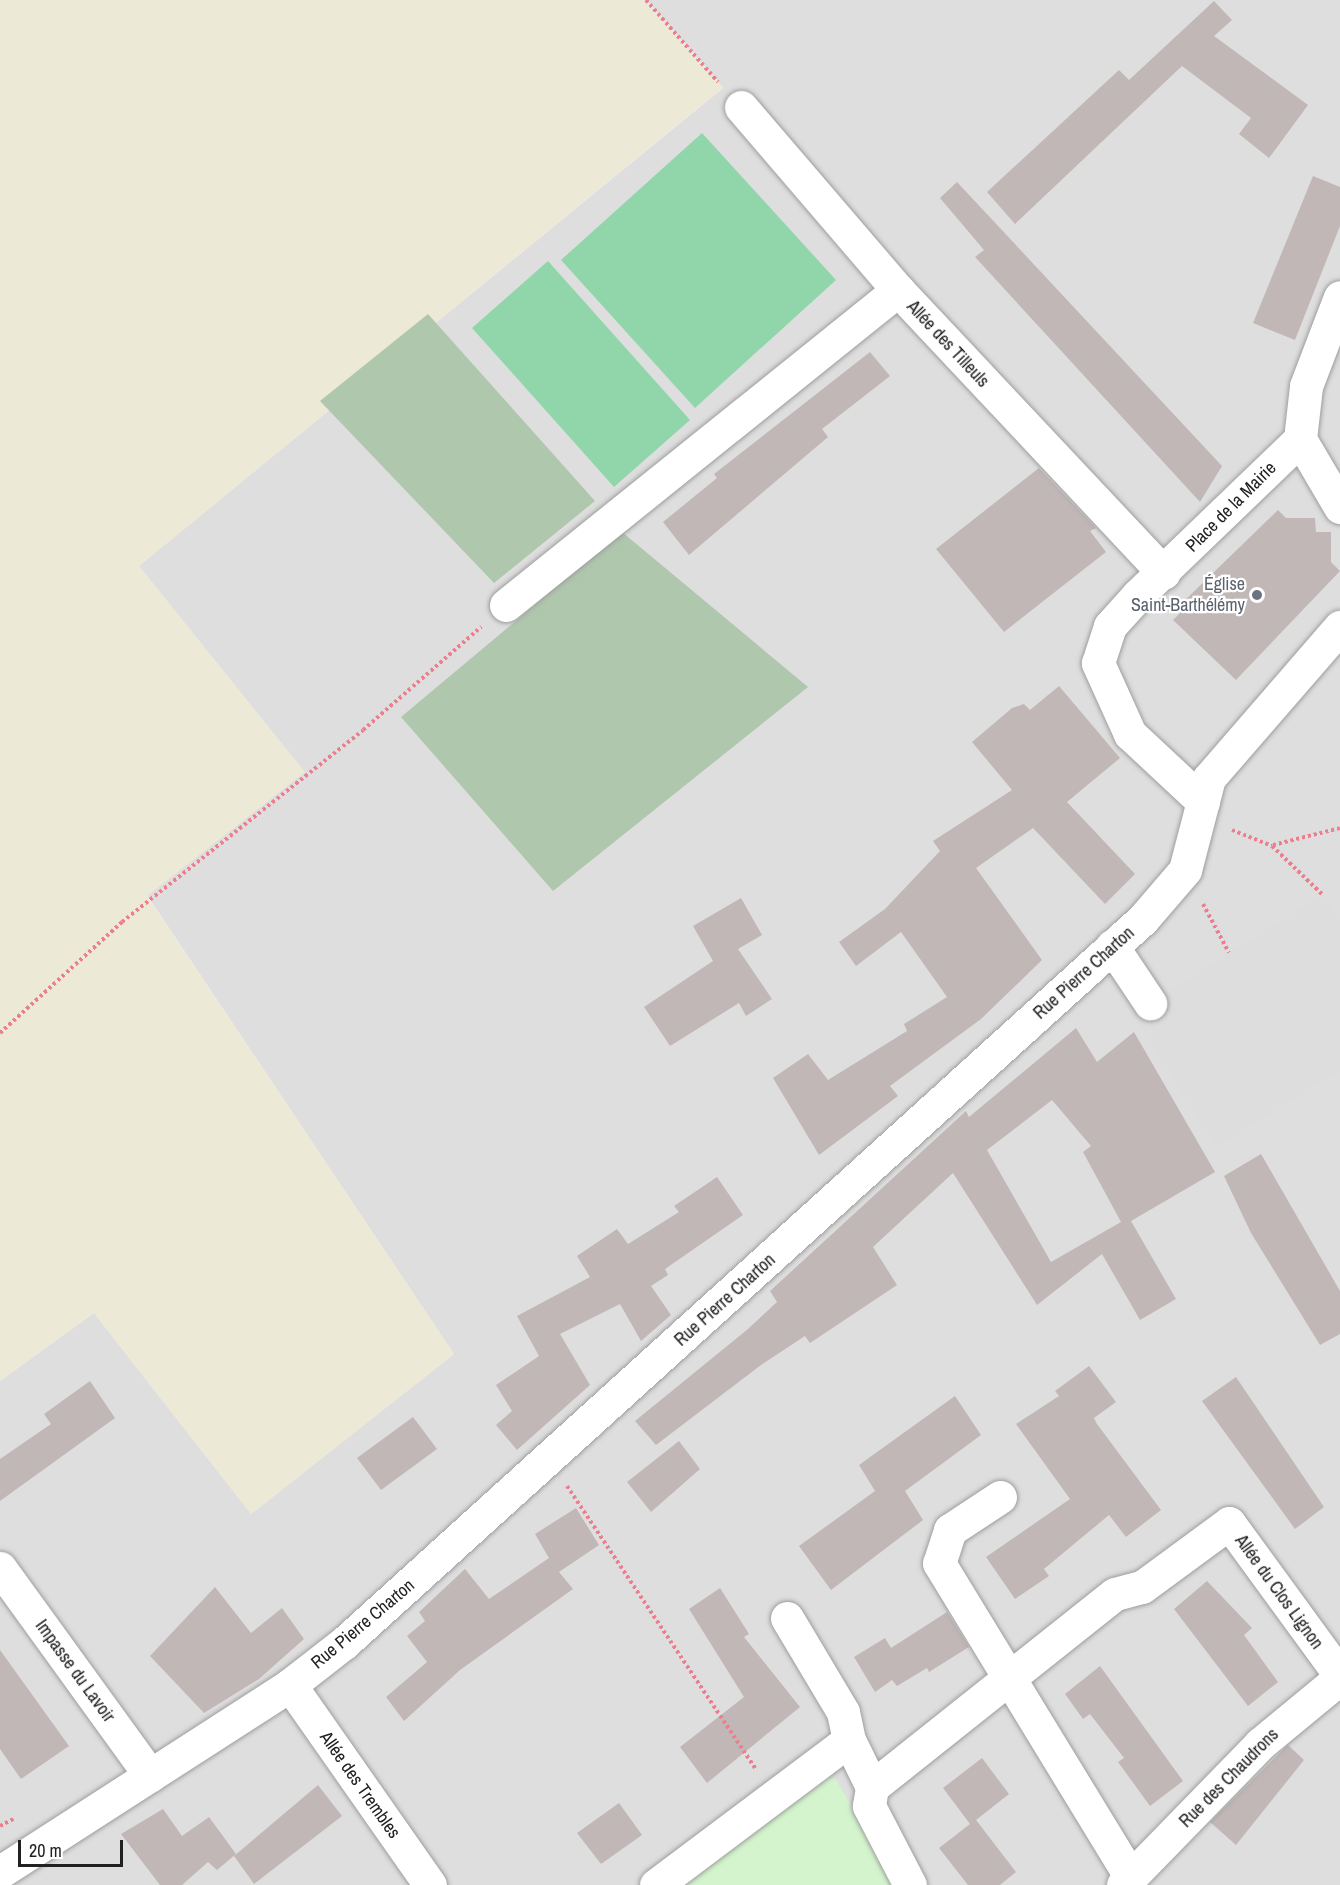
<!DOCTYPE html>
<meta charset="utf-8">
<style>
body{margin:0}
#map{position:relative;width:1340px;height:1885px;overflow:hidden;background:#f1ece9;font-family:"Archivo Narrow",sans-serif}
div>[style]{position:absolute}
.residential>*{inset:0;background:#dfdedf}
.farmland>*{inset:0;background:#ede9d7}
.cemetery>*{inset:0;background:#afc7ad}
.park>*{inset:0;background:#d3f4cc}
.pitch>*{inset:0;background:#90d6aa}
.parking>*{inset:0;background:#ddd}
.building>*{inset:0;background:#c1b7b6}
.path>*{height:4px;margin-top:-2px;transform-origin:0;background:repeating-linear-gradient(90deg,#eb7f90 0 3px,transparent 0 6px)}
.roads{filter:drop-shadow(0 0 2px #9e9e9e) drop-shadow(0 0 2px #9e9e9e)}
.minor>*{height:33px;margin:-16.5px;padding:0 16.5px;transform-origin:16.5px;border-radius:16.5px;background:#fff}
.dots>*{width:16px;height:16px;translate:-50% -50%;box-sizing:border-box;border:3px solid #fff;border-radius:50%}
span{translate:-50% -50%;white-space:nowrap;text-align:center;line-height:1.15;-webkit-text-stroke:4.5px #fff;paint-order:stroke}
.street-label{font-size:18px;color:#212121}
.worship-label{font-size:18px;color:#5b616d}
.right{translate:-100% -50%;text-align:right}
.scale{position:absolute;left:18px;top:1840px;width:105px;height:27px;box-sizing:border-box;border:3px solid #212121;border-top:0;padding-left:8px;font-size:18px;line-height:21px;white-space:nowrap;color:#212121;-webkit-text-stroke:4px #fff;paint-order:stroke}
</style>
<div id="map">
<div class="residential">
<div style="clip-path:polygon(646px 0,1340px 0,1340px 1885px,0 1885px,0 1381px,94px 1313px,251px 1514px,454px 1354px,147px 895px,304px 772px,139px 566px,723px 88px)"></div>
</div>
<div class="farmland">
<div style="clip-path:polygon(0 0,646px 0,723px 87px,139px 566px,305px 772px,147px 896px,454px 1354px,251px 1514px,94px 1313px,0 1381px)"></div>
</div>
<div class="cemetery">
<div style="clip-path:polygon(428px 314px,595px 501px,494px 583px,320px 401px)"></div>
<div style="clip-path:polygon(622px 532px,808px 687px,553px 891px,401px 717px)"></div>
</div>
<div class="park">
<div style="clip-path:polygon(835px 1778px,898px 1885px,684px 1885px,822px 1779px)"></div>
</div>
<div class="pitch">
<div style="clip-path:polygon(702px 133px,836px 280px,695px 408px,561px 260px)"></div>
<div style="clip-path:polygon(548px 261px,690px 420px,614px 487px,472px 328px)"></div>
</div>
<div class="parking">
<div style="clip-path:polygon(1323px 895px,1340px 922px,1340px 1070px,1216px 1147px,1132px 1014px)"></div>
</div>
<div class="building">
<div style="clip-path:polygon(1214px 1px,1232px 20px,1214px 36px,1308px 105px,1269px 158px,1239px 134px,1251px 118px,1182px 66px,1015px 224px,987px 192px,1119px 70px,1129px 80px)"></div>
<div style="clip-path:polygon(1313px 176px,1340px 187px,1340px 226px,1295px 340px,1253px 323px)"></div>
<div style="clip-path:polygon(957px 182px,1222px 466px,1200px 502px,975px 257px,984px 250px,940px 198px)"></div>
<div style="clip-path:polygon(870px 352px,890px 376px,822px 429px,828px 437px,689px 555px,663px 522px,717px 478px,714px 474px)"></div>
<div style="clip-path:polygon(1039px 468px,1096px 528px,1090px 531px,1106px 552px,1004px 632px,936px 549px)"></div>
<div style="clip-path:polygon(1278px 510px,1286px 518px,1315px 518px,1316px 532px,1331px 532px,1331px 562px,1340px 571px,1236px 680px,1173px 620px,1184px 609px,1180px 605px)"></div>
<div style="clip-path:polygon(1059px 686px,1120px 758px,1067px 802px,1135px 874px,1105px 904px,1033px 828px,976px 868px,1042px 960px,981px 1019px,890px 1086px,898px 1096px,819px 1155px,773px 1078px,808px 1054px,828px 1080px,907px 1031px,904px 1024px,947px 997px,901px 932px,856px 966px,839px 942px,885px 909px,940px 851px,933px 841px,1012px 790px,972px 742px,1012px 708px,1024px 704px,1030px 710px)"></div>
<div style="clip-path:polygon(741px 898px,762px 935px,738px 949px,772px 999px,746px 1016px,739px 1003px,670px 1046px,644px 1007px,713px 961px,693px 926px)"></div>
<div style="clip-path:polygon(evenodd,1076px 1028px,1097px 1062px,1134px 1032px,1215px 1172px,1131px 1221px,1176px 1299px,1140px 1320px,1102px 1254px,1037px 1305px,953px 1173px,873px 1247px,897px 1285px,810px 1343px,805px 1336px,761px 1365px,656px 1445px,635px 1421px,748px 1329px,777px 1302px,770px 1291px,966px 1111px,969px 1117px,1076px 1028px,1052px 1100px,1091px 1146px,1083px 1152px,1121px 1222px,1051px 1262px,987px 1150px,1052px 1100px)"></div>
<div style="clip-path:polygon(1261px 1154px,1340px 1291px,1340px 1334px,1320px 1345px,1251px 1233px,1224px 1176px)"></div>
<div style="clip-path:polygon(717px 1177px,743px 1215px,665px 1269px,668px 1275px,651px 1286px,671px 1315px,641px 1341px,620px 1304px,560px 1334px,590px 1385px,517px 1450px,496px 1425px,512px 1411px,496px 1385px,539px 1356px,517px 1316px,590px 1277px,577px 1256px,617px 1229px,628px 1244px,679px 1212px,674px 1206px)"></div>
<div style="clip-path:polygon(1089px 1366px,1116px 1402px,1094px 1418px,1097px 1424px,1161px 1510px,1126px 1537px,1109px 1515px,1044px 1569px,1049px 1576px,1015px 1599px,986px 1557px,1070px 1499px,1016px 1424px,1059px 1396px,1055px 1391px)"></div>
<div style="clip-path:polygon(1236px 1377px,1324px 1507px,1295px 1529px,1202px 1401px)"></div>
<div style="clip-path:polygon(90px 1381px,115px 1418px,0 1501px,0 1459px,51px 1424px,44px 1414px)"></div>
<div style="clip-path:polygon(955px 1396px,981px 1435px,905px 1491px,923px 1520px,831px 1590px,799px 1546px,875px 1491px,859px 1465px)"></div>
<div style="clip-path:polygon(413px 1417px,437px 1449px,381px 1490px,357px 1458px)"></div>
<div style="clip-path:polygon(679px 1441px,700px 1469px,651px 1512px,627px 1482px)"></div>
<div style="clip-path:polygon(576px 1508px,599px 1545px,559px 1572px,573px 1589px,460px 1670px,404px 1721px,386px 1697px,427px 1662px,407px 1636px,425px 1621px,419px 1612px,465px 1569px,489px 1599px,549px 1558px,535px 1534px)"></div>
<div style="clip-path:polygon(1207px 1581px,1252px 1628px,1244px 1635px,1278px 1682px,1248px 1706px,1174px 1609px)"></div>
<div style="clip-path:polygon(215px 1587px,251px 1633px,282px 1608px,304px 1639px,259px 1679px,204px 1713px,150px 1656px)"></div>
<div style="clip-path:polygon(720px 1588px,749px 1634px,744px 1637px,800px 1707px,707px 1783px,680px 1747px,744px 1697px,689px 1609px)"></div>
<div style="clip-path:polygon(947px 1612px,969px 1647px,929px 1672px,927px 1668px,897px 1686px,892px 1680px,875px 1692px,854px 1657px,885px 1638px,891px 1648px)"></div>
<div style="clip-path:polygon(0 1650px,69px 1746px,21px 1779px,0 1749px)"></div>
<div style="clip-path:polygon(1100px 1666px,1183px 1781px,1150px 1806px,1118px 1762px,1124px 1758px,1090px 1714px,1083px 1719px,1065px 1694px)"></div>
<div style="clip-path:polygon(1288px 1745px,1304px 1760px,1236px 1845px,1210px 1822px)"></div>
<div style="clip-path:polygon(982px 1758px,1009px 1794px,976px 1820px,1016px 1872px,1000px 1885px,968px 1885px,939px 1848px,970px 1824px,943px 1788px)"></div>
<div style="clip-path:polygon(318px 1785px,342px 1816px,254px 1884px,234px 1856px)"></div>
<div style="clip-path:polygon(619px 1803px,642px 1835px,601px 1864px,577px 1833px)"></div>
<div style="clip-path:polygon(163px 1809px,182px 1836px,209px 1817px,236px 1854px,217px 1870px,208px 1862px,182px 1885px,160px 1885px,121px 1834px)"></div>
</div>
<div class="path">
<div style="left:646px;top:0;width:109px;rotate:48.7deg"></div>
<div style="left:1232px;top:830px;width:43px;rotate:21.8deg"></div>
<div style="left:1272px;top:846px;width:71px;rotate:43.9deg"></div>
<div style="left:1273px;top:845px;width:69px;rotate:-14.2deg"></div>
<div style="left:1203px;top:904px;width:55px;rotate:62deg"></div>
<div style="left:0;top:1033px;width:165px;rotate:-42.3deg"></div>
<div style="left:122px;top:922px;width:308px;rotate:-38.5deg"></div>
<div style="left:363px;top:730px;width:157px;rotate:-41.1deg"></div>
<div style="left:567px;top:1486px;width:340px;rotate:56.3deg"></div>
<div style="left:0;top:1826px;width:17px;rotate:-28deg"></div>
</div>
<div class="roads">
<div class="minor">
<div style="left:741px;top:107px;width:241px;rotate:49.4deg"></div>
<div style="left:898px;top:290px;width:388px;rotate:46.8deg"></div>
<div style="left:1300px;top:439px;width:53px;rotate:-83.5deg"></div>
<div style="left:1306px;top:386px;width:95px;rotate:-69.1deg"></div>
<div style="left:1300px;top:439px;width:79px;rotate:59.5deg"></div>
<div style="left:506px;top:605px;width:503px;rotate:-38.78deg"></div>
<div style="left:1203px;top:802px;width:100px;rotate:-137deg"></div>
<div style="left:1130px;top:734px;width:78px;rotate:-114.3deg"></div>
<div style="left:1098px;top:663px;width:39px;rotate:-72deg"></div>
<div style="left:1110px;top:626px;width:42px;rotate:-47.9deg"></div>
<div style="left:1138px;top:595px;width:225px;rotate:-43.9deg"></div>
<div style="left:1112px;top:946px;width:69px;rotate:56.3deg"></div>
<div style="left:1000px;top:1497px;width:60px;rotate:146.6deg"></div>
<div style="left:950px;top:1530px;width:35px;rotate:108deg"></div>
<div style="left:939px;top:1563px;width:368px;rotate:58.6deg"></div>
<div style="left:0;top:1568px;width:256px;rotate:54.1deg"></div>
<div style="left:787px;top:1618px;width:109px;rotate:59.2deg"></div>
<div style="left:843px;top:1712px;width:29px;rotate:78deg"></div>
<div style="left:849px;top:1740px;width:52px;rotate:63.9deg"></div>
<div style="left:872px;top:1787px;width:19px;rotate:99deg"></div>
<div style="left:869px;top:1806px;width:89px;rotate:62.6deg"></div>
<div style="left:290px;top:1685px;width:244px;rotate:55deg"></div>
<div style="left:872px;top:1787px;width:310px;rotate:-38.5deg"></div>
<div style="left:1115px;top:1594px;width:28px;rotate:-15deg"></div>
<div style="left:1142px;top:1587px;width:108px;rotate:-36.3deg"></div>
<div style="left:1229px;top:1523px;width:188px;rotate:53.9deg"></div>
<div style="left:0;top:1872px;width:345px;rotate:-32.8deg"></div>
<div style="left:290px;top:1685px;width:68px;rotate:-37.9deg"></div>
<div style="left:344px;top:1643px;width:1078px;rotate:-42.18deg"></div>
<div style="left:1143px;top:919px;width:65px;rotate:-49.4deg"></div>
<div style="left:1185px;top:870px;width:95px;rotate:-75.4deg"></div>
<div style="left:1209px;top:778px;width:200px;rotate:-49.1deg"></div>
<div style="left:656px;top:1885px;width:241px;rotate:-36.9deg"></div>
<div style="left:1123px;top:1885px;width:197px;rotate:-45.8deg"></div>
<div style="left:1260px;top:1744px;width:104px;rotate:-39.5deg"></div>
</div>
</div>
<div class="dots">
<div style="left:1257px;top:595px;background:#6b7280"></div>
</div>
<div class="street-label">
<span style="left:948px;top:344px;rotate:47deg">Allée des Tilleuls</span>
<span style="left:1231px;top:507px;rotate:-45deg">Place de la Mairie</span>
<span style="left:1084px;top:973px;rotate:-42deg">Rue Pierre Charton</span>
<span style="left:725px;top:1300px;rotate:-42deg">Rue Pierre Charton</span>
<span style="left:1279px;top:1592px;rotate:54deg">Allée du Clos Lignon</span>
<span style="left:363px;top:1624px;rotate:-40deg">Rue Pierre Charton</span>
<span style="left:75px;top:1671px;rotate:54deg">Impasse du Lavoir</span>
<span style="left:1229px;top:1778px;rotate:-45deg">Rue des Chaudrons</span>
<span style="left:360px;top:1785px;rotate:55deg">Allée des Trembles</span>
</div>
<div class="worship-label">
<span class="right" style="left:1245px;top:595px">Église<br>Saint-Barthélémy</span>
</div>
<div class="scale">20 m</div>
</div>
